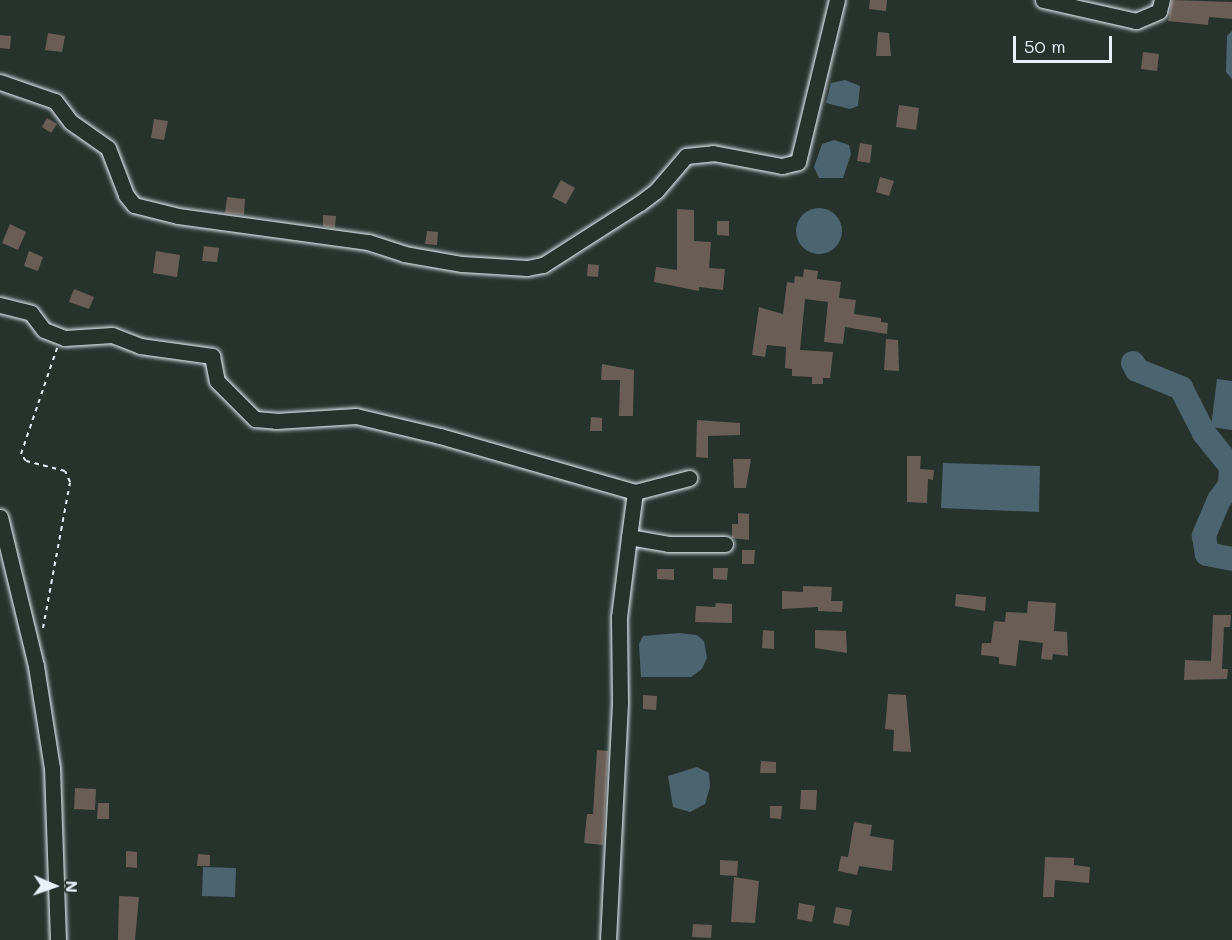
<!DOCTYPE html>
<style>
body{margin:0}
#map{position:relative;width:1232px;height:940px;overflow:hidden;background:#26332d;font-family:Mali,sans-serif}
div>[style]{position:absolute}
.water>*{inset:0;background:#4c6470}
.round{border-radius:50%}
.river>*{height:24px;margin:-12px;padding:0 12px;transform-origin:12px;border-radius:12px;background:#4c6470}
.building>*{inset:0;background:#695d55}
.path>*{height:2px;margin-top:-1px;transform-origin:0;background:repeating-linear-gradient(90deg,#e8f1f8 0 4.5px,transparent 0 9px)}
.roads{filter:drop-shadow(0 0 2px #e8f1f8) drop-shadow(0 0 2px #e8f1f8)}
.street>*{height:15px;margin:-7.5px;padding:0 7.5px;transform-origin:7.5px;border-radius:7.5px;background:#26332d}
span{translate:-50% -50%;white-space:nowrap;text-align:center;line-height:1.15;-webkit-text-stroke:4.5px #26332d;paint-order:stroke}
.north{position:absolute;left:24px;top:856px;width:60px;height:60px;-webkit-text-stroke:4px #26332d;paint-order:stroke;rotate:92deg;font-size:16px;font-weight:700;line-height:24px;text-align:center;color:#e8f1f8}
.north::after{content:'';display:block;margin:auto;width:21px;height:27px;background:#e8f1f8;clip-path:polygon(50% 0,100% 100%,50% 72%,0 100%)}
.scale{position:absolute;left:1013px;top:36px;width:99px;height:27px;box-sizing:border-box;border:3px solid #e8f1f8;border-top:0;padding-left:8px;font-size:18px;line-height:21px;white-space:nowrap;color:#e8f1f8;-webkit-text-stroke:4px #26332d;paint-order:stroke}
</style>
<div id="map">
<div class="water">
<div style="clip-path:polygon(1232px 31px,1232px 79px,1226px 72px,1227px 36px)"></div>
<div style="clip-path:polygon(845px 80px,860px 86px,858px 106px,850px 109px,826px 103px,831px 83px)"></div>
<div style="clip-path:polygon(834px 140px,849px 145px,851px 154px,843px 178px,819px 178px,814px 167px,822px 144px)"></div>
<div class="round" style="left:796px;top:208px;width:46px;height:46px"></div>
<div style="clip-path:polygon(1217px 379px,1232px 381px,1232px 430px,1211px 427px)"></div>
<div style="clip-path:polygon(943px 463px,1040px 466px,1039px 512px,941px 508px)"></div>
<div style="clip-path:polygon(679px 633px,697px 635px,704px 641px,707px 658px,702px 669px,691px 677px,641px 677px,639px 644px,643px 636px)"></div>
<div style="clip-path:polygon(697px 767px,709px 773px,710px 787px,705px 804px,690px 812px,673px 807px,668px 776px)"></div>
<div style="clip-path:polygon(203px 867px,236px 868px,235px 897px,202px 896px)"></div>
</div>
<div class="river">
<div style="left:1133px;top:363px;width:8px;rotate:60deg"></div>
<div style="left:1137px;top:370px;width:48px;rotate:22.2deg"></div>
<div style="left:1181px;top:388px;width:51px;rotate:62.9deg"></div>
<div style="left:1204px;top:433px;width:43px;rotate:51.5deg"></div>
<div style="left:1231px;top:467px;width:18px;rotate:93deg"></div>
<div style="left:1230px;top:485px;width:19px;rotate:126deg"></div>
<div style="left:1219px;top:500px;width:39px;rotate:113deg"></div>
<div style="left:1204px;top:536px;width:18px;rotate:81deg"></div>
<div style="left:1207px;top:554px;width:25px;rotate:11deg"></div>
</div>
<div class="building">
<div style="clip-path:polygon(870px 0,887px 0,886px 11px,869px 9px)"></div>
<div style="clip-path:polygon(1172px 0,1232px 2px,1232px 19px,1209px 17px,1208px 25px,1168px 21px)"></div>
<div style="clip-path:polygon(878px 32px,889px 33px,891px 56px,876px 56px)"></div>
<div style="clip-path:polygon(48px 33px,65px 36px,62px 52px,45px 50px)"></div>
<div style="clip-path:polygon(0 35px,11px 36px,10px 49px,0 48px)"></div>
<div style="clip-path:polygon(1143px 52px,1159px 54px,1157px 71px,1141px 69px)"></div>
<div style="clip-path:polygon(899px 105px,919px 108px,916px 130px,896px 127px)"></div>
<div style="clip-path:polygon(47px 118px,57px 124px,51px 133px,42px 127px)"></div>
<div style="clip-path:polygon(154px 119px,168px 121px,164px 140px,151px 138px)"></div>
<div style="clip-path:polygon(860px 143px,872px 145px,870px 163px,857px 161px)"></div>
<div style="clip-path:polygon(880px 177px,894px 181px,889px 196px,876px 192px)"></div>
<div style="clip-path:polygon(561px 180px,575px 188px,566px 204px,552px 197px)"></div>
<div style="clip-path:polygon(227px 197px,245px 199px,244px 215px,225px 213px)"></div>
<div style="clip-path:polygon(677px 209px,694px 210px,694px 241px,711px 242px,709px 268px,725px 269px,723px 290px,699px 287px,699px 291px,654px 282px,656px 267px,677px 270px)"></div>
<div style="clip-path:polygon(323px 215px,336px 216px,335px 228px,323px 226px)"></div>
<div style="clip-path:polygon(717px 221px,729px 221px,729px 236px,717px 235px)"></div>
<div style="clip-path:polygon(10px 224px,26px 232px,18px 250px,2px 243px)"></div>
<div style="clip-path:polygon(427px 231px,438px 232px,437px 245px,425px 244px)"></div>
<div style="clip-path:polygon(204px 246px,219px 248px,217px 262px,202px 261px)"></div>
<div style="clip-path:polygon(29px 251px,43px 257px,38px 271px,24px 266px)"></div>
<div style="clip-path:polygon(156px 251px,180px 255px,177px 277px,153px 273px)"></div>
<div style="clip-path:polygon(588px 264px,599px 265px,598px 277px,587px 276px)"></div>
<div style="clip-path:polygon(804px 269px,818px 271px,817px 279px,841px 282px,839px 298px,856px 300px,854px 314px,881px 318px,881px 322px,888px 323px,887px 334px,845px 327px,843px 344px,824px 342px,828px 302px,805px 299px,800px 350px,833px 352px,830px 378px,823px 378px,823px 384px,812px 384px,812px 377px,792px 376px,792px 369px,785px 368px,786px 347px,767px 345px,765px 357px,752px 355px,759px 307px,783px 314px,787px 282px,794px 283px,795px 276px,803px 277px)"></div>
<div style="clip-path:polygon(74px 289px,94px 297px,89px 309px,69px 302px)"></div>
<div style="clip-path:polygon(886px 339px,898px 340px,899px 371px,884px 370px)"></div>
<div style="clip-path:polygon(602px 364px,634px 370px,633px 416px,619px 416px,620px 380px,601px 380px)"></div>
<div style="clip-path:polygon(591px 417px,602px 418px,602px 431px,590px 431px)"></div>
<div style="clip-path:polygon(697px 420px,740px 423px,740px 435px,708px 436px,708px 458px,696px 457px)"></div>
<div style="clip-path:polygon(907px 456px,921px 456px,920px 469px,934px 470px,933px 480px,928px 479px,927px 503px,907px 502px)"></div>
<div style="clip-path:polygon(733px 459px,751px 459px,746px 488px,734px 488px)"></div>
<div style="clip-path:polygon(738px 513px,749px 514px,749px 540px,732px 538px,732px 524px,738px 524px)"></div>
<div style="clip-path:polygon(742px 550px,755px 550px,754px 564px,742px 564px)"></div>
<div style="clip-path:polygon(713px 568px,728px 568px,727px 580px,713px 579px)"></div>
<div style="clip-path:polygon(657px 569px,674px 569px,674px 580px,657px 579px)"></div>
<div style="clip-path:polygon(803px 586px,832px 587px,831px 601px,843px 601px,842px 612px,818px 611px,818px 607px,782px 609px,782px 591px,803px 592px)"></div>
<div style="clip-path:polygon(956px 594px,986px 597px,985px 611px,955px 606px)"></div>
<div style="clip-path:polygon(1028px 601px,1056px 603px,1054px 631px,1067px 632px,1068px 656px,1053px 654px,1052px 660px,1041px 659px,1043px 643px,1019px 640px,1016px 666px,999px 664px,999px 657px,981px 655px,982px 643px,991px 643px,994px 621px,1005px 622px,1006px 612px,1027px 613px)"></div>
<div style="clip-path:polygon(716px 603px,732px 604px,732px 623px,695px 622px,696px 606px,715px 607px)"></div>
<div style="clip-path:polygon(1213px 615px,1231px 615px,1230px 627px,1224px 627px,1222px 669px,1228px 669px,1227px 679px,1184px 680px,1185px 660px,1211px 661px)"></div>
<div style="clip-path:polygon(763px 630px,774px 631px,774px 649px,762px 648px)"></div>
<div style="clip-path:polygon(815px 630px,846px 631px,847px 653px,815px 648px)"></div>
<div style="clip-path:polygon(888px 694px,906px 695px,911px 752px,893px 751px,894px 730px,885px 729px)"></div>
<div style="clip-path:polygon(643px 695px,657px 696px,656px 710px,643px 709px)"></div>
<div style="clip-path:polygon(597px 750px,608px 751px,603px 845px,584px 843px,587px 814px,593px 814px)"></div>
<div style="clip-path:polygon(761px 761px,776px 762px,776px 773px,760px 773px)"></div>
<div style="clip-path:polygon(75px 788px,96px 789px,95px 810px,74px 809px)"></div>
<div style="clip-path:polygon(801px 790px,817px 790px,816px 810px,800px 809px)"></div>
<div style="clip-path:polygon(98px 803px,109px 803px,109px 819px,97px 819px)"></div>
<div style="clip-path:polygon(770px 806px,782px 806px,781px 819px,770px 818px)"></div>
<div style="clip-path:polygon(854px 822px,872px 825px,870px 836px,894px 840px,892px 871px,859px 866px,857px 875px,838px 871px,841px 856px,848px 857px)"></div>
<div style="clip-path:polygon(126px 851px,137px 852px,137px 868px,126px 867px)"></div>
<div style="clip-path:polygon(198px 854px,210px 855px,210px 866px,197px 866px)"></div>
<div style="clip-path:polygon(1045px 857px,1074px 858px,1074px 865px,1090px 867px,1089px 883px,1055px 880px,1054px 897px,1043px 897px)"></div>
<div style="clip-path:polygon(720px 860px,738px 861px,737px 876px,720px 875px)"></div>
<div style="clip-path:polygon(734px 877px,759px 881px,755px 923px,731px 922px)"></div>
<div style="clip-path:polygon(119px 896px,139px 897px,135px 940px,118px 940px)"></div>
<div style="clip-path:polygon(799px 903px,815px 906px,812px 922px,797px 919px)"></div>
<div style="clip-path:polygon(836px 907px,852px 910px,849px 926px,833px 923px)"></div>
<div style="clip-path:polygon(693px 924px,712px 925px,711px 938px,692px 937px)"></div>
</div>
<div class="path">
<div style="left:43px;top:628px;width:148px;rotate:-79.5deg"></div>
<div style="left:70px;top:482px;width:12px;rotate:-114deg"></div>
<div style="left:65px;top:471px;width:40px;rotate:-165.6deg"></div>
<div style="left:26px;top:461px;width:9px;rotate:-126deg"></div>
<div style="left:21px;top:454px;width:112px;rotate:-71.2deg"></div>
</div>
<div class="roads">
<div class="street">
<div style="left:1043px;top:0;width:95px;rotate:12.7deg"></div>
<div style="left:1136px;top:21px;width:25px;rotate:-23deg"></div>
<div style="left:1159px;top:11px;width:11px;rotate:-75deg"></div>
<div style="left:0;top:82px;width:58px;rotate:19.1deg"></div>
<div style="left:55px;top:101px;width:26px;rotate:53deg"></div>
<div style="left:71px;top:122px;width:45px;rotate:35.1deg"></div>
<div style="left:108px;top:148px;width:50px;rotate:69deg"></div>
<div style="left:126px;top:195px;width:13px;rotate:51deg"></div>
<div style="left:134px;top:205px;width:45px;rotate:14deg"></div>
<div style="left:178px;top:216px;width:192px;rotate:7.8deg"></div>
<div style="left:368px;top:242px;width:38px;rotate:18deg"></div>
<div style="left:404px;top:254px;width:59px;rotate:9.8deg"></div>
<div style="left:462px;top:264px;width:65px;rotate:3.5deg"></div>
<div style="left:527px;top:268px;width:16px;rotate:-11deg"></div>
<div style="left:543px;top:265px;width:115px;rotate:-32.6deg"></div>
<div style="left:640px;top:203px;width:20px;rotate:-37deg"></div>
<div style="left:656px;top:191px;width:46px;rotate:-49.4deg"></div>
<div style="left:686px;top:156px;width:27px;rotate:-6deg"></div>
<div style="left:713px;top:153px;width:70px;rotate:10.7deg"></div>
<div style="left:782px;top:166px;width:16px;rotate:-14deg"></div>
<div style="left:798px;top:162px;width:167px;rotate:-76.5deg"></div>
<div style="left:0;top:305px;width:32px;rotate:14deg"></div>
<div style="left:31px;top:313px;width:21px;rotate:53deg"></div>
<div style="left:44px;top:330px;width:22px;rotate:21deg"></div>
<div style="left:65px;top:338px;width:47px;rotate:-3.7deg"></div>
<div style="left:112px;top:335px;width:30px;rotate:21deg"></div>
<div style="left:140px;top:346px;width:73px;rotate:7.9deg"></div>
<div style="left:212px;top:356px;width:25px;rotate:79deg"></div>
<div style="left:217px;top:381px;width:54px;rotate:45deg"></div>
<div style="left:255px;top:419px;width:21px;rotate:5deg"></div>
<div style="left:276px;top:421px;width:80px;rotate:-3.6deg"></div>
<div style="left:356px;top:416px;width:86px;rotate:13.4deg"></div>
<div style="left:440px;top:436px;width:203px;rotate:16deg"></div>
<div style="left:635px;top:492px;width:56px;rotate:-14.5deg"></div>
<div style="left:635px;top:492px;width:45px;rotate:97.6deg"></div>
<div style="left:629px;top:537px;width:40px;rotate:10deg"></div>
<div style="left:668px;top:544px;width:57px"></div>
<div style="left:0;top:517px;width:153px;rotate:76.4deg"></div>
<div style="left:36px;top:666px;width:103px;rotate:81.1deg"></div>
<div style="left:52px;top:768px;width:172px;rotate:88deg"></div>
<div style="left:608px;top:940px;width:238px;rotate:-87.1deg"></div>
<div style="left:620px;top:702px;width:85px;rotate:-90.7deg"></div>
<div style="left:619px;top:617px;width:81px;rotate:-82.9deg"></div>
</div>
</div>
<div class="north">N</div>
<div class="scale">50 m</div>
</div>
